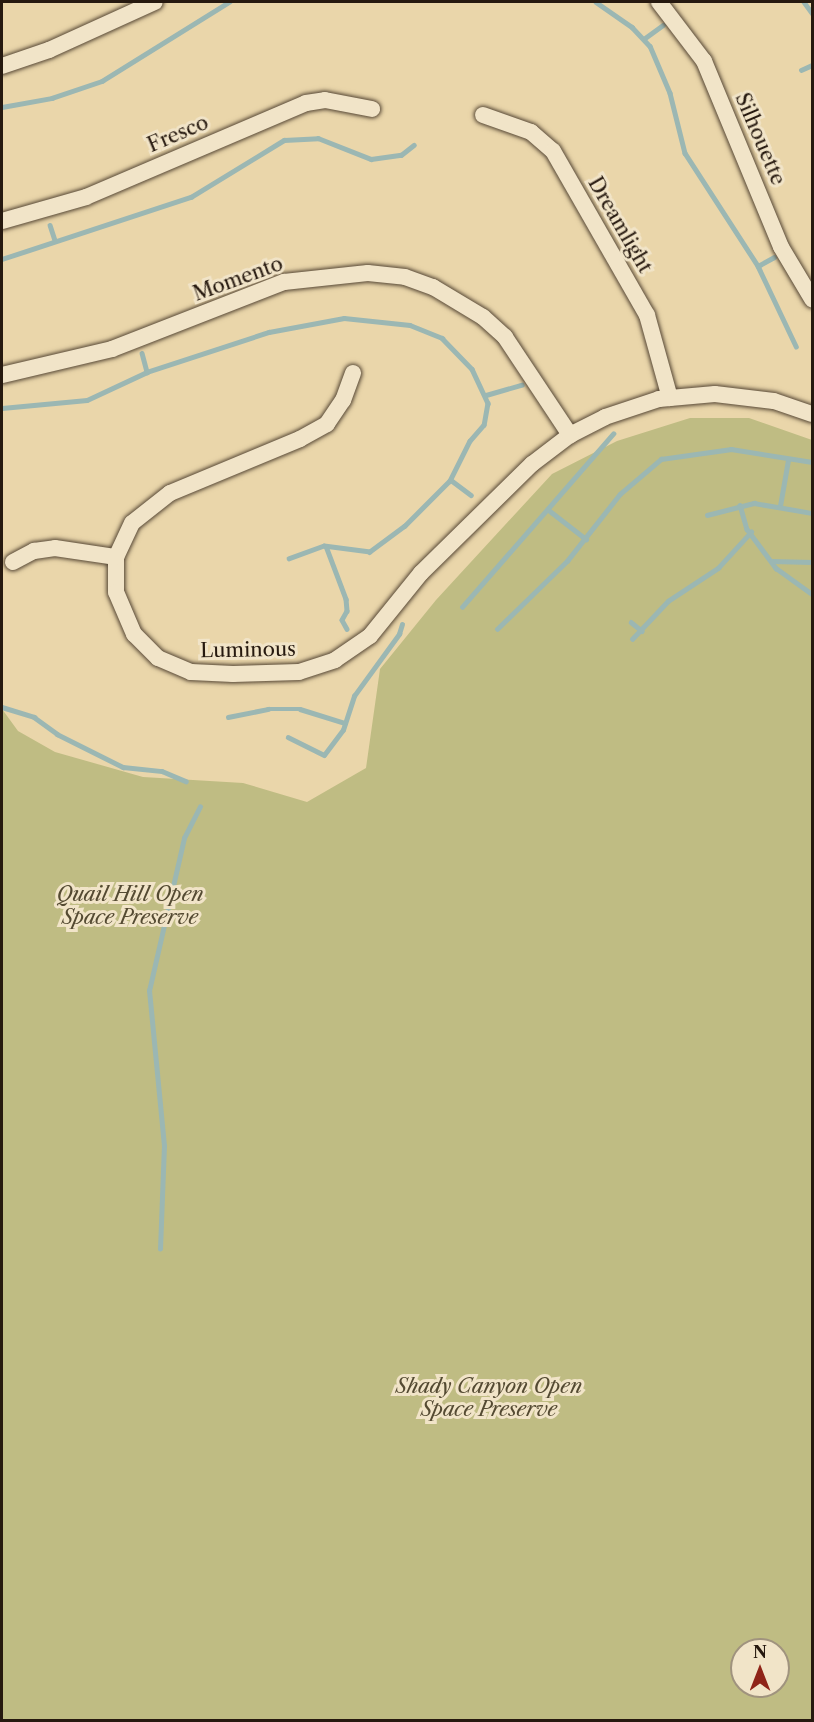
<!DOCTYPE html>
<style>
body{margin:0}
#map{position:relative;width:814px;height:1722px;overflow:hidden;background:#ead6aa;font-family:"Libre Caslon Text",serif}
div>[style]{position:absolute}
.green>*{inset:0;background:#bfbc83}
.stream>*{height:4.5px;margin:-2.25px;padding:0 2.25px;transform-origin:2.25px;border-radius:2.25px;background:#9bb7b3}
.roads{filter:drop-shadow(0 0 2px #574836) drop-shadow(0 0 2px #574836)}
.minor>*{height:16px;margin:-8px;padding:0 8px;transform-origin:8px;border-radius:8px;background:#f1e4c8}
span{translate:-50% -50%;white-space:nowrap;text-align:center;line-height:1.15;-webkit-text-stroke:6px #f1e4c8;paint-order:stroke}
.street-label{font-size:20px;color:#26190f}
.park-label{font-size:20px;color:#544a32;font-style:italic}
.frame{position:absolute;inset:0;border:3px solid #26190f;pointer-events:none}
.north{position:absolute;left:730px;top:1638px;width:60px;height:60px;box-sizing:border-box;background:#f1e4c8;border:2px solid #a0937e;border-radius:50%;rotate:0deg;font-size:16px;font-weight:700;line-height:24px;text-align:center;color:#26190f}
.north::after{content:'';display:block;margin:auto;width:21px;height:27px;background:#8f2418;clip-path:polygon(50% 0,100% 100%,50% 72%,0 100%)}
</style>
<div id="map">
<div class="green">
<div style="clip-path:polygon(evenodd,690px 418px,749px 418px,812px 440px,812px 1720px,2px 1720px,2px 709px,18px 731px,55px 752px,143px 777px,243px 783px,307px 802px,366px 768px,380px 669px,436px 600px,552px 474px,617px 441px,690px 418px,742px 1650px,778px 1650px,778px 1686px,742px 1686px,742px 1650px)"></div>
</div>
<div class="stream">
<div style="left:596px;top:2px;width:44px;rotate:34.8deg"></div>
<div style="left:632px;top:27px;width:26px;rotate:47deg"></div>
<div style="left:650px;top:46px;width:51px;rotate:66.9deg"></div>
<div style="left:670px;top:93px;width:62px;rotate:76deg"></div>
<div style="left:685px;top:153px;width:135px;rotate:57.1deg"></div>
<div style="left:758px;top:266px;width:89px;rotate:64.6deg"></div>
<div style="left:804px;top:2px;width:14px;rotate:54deg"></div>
<div style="left:645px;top:38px;width:22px;rotate:-36deg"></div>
<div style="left:801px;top:70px;width:12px;rotate:-24deg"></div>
<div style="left:2px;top:107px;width:51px;rotate:-10.2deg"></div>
<div style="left:52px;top:98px;width:53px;rotate:-18.8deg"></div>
<div style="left:102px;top:81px;width:150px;rotate:-31.9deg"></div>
<div style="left:50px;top:225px;width:16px;rotate:72deg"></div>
<div style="left:2px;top:259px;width:199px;rotate:-18.2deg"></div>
<div style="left:191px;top:197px;width:109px;rotate:-31.5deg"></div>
<div style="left:284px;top:140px;width:34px;rotate:-3deg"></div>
<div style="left:318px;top:138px;width:57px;rotate:21.6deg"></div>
<div style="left:371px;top:159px;width:30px;rotate:-8deg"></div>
<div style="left:401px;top:155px;width:16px;rotate:-38deg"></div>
<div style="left:758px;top:266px;width:18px;rotate:-29deg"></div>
<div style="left:142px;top:353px;width:20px;rotate:75deg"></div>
<div style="left:486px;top:395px;width:37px;rotate:-16deg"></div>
<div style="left:2px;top:408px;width:85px;rotate:-5.4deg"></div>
<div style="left:87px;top:400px;width:66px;rotate:-25deg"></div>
<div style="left:147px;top:372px;width:128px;rotate:-18.2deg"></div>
<div style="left:269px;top:332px;width:76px;rotate:-10.6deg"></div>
<div style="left:344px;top:318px;width:66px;rotate:6.1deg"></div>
<div style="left:410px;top:325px;width:35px;rotate:22deg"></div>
<div style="left:442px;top:338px;width:43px;rotate:45.9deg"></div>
<div style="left:472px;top:369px;width:38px;rotate:65deg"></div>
<div style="left:488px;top:403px;width:22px;rotate:100deg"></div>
<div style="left:484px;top:425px;width:21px;rotate:131deg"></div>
<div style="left:470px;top:441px;width:45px;rotate:116.6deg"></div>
<div style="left:450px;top:481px;width:64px;rotate:135deg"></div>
<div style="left:405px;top:526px;width:44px;rotate:143.4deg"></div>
<div style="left:370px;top:552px;width:46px;rotate:-172.6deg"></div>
<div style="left:324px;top:546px;width:37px;rotate:160deg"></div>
<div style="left:451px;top:480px;width:25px;rotate:37deg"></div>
<div style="left:740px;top:505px;width:25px;rotate:74deg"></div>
<div style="left:747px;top:529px;width:49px;rotate:53.4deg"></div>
<div style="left:776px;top:568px;width:44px;rotate:35.8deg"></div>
<div style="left:780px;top:506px;width:47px;rotate:-80.1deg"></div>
<div style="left:550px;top:511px;width:46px;rotate:37.9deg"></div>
<div style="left:707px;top:515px;width:49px;rotate:-14.3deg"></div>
<div style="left:754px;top:503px;width:59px;rotate:9.8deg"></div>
<div style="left:326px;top:546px;width:57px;rotate:69.3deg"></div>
<div style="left:346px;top:599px;width:12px;rotate:85deg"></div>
<div style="left:347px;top:611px;width:10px;rotate:119deg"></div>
<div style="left:342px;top:620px;width:10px;rotate:61deg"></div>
<div style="left:771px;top:561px;width:41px;rotate:1.4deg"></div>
<div style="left:462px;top:607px;width:230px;rotate:-48.9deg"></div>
<div style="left:631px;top:622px;width:14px;rotate:39deg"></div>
<div style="left:497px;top:629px;width:98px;rotate:-44.2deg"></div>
<div style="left:567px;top:561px;width:85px;rotate:-51.7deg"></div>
<div style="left:620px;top:494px;width:54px;rotate:-40.5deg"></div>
<div style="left:661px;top:459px;width:71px;rotate:-8.1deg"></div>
<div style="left:731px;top:449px;width:82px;rotate:9.1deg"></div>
<div style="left:632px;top:639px;width:52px;rotate:-46.5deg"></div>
<div style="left:668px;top:601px;width:60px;rotate:-33.4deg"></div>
<div style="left:718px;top:568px;width:49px;rotate:-47.5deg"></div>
<div style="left:2px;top:707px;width:34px;rotate:17deg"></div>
<div style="left:34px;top:717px;width:29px;rotate:36deg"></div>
<div style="left:57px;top:734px;width:74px;rotate:26.6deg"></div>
<div style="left:123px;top:767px;width:39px;rotate:6deg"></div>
<div style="left:162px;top:771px;width:26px;rotate:23deg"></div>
<div style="left:228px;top:717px;width:41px;rotate:-11.3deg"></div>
<div style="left:268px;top:709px;width:32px"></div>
<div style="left:300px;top:709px;width:47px;rotate:17.3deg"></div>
<div style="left:288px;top:737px;width:40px;rotate:26.6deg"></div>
<div style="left:324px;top:755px;width:31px;rotate:-53deg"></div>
<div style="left:343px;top:730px;width:36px;rotate:-72deg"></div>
<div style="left:354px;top:696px;width:77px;rotate:-54deg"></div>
<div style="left:399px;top:634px;width:10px;rotate:-73deg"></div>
<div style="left:160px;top:1249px;width:103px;rotate:-87.8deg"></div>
<div style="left:164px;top:1146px;width:156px;rotate:-95.5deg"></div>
<div style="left:149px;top:991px;width:157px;rotate:-77.1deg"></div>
<div style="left:184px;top:838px;width:35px;rotate:-63deg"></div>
</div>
<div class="roads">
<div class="minor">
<div style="left:659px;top:2px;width:74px;rotate:52.7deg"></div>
<div style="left:704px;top:61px;width:201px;rotate:67.5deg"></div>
<div style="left:781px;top:247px;width:61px;rotate:59.2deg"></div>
<div style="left:2px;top:66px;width:50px;rotate:-18.8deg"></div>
<div style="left:49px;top:50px;width:116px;rotate:-24.4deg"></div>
<div style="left:483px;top:115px;width:51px;rotate:19.5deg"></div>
<div style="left:531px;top:132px;width:29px;rotate:41deg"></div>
<div style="left:553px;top:151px;width:189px;rotate:60.2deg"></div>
<div style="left:647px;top:315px;width:86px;rotate:74.5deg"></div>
<div style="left:2px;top:221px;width:87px;rotate:-15.9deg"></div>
<div style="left:86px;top:197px;width:239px;rotate:-23.1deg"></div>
<div style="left:306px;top:103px;width:19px;rotate:-9deg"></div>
<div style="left:325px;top:100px;width:48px;rotate:10.8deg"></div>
<div style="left:353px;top:373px;width:29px;rotate:110deg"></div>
<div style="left:343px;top:400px;width:29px;rotate:124deg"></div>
<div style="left:327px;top:424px;width:31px;rotate:151deg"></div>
<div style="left:300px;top:439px;width:141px;rotate:157.4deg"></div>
<div style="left:170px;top:493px;width:48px;rotate:141.7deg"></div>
<div style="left:132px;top:523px;width:38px;rotate:115deg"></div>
<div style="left:116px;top:557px;width:35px;rotate:90deg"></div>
<div style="left:116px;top:592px;width:46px;rotate:66.8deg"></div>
<div style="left:134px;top:634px;width:34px;rotate:45deg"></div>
<div style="left:158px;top:658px;width:36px;rotate:23deg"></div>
<div style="left:191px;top:672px;width:42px;rotate:2.7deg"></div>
<div style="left:233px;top:674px;width:66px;rotate:-1.7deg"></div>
<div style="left:299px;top:672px;width:38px;rotate:-18deg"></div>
<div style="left:335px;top:660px;width:42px;rotate:-34.4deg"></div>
<div style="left:370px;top:636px;width:81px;rotate:-51deg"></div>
<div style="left:421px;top:573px;width:156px;rotate:-44.5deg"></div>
<div style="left:532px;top:464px;width:48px;rotate:-37.3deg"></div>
<div style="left:570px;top:435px;width:39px;rotate:-27deg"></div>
<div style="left:605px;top:417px;width:57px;rotate:-18.4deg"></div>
<div style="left:659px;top:399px;width:56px;rotate:-5.1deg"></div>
<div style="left:715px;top:394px;width:59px;rotate:6.8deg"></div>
<div style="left:774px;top:401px;width:40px;rotate:18.9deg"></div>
<div style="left:2px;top:375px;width:113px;rotate:-13.3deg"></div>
<div style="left:112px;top:349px;width:185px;rotate:-21.3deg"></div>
<div style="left:284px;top:282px;width:84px;rotate:-6.1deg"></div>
<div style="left:368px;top:273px;width:37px;rotate:6deg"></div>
<div style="left:405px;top:277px;width:30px;rotate:20deg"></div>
<div style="left:433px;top:287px;width:58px;rotate:31deg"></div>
<div style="left:483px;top:317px;width:30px;rotate:42deg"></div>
<div style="left:505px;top:337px;width:118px;rotate:56.4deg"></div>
<div style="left:13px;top:562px;width:24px;rotate:-28deg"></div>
<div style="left:34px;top:551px;width:21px;rotate:-8deg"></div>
<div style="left:55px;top:548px;width:62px;rotate:8.4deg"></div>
</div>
</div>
<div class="street-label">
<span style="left:178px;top:134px;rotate:-23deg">Fresco</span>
<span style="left:760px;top:139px;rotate:67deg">Silhouette</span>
<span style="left:620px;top:225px;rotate:60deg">Dreamlight</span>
<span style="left:238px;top:279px;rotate:-20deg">Momento</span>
<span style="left:248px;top:650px;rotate:-1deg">Luminous</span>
</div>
<div class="park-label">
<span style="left:130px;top:906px">Quail Hill Open<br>Space Preserve</span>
<span style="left:489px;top:1398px">Shady Canyon Open<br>Space Preserve</span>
</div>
<div class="frame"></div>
<div class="north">N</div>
</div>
